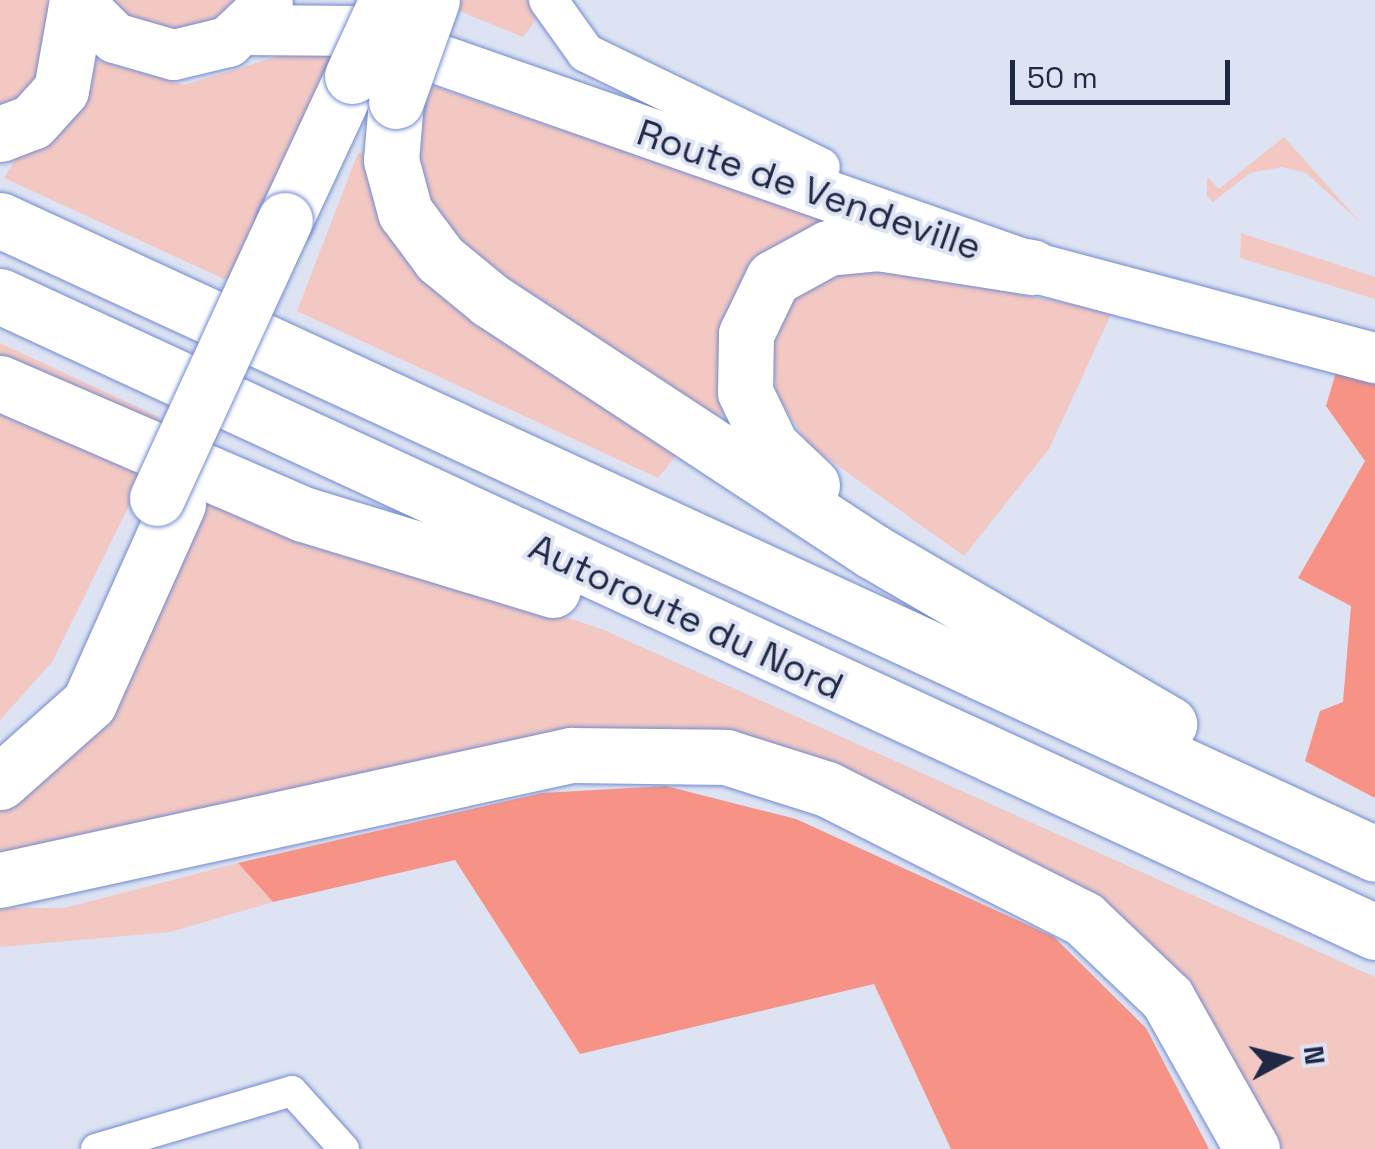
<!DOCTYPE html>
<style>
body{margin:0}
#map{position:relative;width:1375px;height:1149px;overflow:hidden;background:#dde3f2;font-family:"Space Grotesk",sans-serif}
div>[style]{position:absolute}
.green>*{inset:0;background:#f3c8c2}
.forest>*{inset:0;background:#f69386}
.roads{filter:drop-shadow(0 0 2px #718ad0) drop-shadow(0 0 2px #718ad0)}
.minor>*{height:30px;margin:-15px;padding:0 15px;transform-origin:15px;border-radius:15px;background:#fff}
.tertiary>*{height:38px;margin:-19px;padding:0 19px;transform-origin:19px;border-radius:19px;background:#fff}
.primary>*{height:50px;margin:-25px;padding:0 25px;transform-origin:25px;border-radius:25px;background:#fff}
.motorway>*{height:55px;margin:-27.5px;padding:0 27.5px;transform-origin:27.5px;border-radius:27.5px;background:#fff}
.bridges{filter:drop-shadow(0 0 2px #718ad0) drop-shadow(0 0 2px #718ad0)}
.motorway-bridge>*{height:55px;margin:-27.5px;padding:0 27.5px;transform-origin:27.5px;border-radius:27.5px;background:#fff}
span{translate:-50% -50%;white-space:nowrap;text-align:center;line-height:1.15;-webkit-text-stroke:8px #dde3f2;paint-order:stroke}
.street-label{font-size:38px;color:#1f2945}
.north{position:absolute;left:1235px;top:1009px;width:100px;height:100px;-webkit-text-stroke:8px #dde3f2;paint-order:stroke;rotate:83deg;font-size:28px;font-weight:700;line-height:40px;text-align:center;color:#1f2945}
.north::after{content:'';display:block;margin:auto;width:35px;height:45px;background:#1f2945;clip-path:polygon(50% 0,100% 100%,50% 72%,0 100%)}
.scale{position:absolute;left:1010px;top:60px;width:220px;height:45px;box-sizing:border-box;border:5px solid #1f2945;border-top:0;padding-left:12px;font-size:30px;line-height:35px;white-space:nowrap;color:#1f2945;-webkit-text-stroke:8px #dde3f2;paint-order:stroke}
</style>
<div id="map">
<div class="green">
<div style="clip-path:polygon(0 0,47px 0,54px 47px,28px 94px,0 107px)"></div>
<div style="clip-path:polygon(105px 0,244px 0,188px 33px,143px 28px)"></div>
<div style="clip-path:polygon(454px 0,533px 0,537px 18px,523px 37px,452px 8px)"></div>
<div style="clip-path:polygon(342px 52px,233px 283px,4px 178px,18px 155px,73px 118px,97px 60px,184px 85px,289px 53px)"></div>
<div style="clip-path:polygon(432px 86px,826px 219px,727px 411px,713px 419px,499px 281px,439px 223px,420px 184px,418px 128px)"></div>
<div style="clip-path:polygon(1284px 137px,1360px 222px,1306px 173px,1282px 167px,1250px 173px,1213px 202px,1207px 196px,1207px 177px,1219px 189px)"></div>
<div style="clip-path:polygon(376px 150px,391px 228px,683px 447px,658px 478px,297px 311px,358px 153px)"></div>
<div style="clip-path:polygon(1241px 233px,1375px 277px,1375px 299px,1240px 258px)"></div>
<div style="clip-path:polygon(874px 266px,1112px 312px,1049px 449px,964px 556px,809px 445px,777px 396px,772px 353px,783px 311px,816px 279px)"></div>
<div style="clip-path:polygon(0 343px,159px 417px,153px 434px,0 366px)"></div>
<div style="clip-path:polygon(0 404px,146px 471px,52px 662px,0 720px)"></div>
<div style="clip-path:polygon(203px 496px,604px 630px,1375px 977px,1375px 1149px,1279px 1149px,1190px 991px,1101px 899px,762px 748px,0 861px,0 808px,89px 739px)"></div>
<div style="clip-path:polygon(238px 863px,273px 902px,170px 932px,0 947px,0 908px,64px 908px)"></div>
</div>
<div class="forest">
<div style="clip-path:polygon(1336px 372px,1375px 384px,1375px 798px,1305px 761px,1320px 711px,1343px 702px,1351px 606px,1298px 578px,1365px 461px,1326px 406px)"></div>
<div style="clip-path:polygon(666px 786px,796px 819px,1054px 937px,1146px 1028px,1209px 1149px,951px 1149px,874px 984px,580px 1054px,455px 860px,273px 902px,238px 863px,542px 793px)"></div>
</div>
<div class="roads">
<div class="minor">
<div style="left:96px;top:1149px;width:204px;rotate:-16.5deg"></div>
<div style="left:292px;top:1091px;width:78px;rotate:48.1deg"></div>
</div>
<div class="tertiary">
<div style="left:548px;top:0;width:65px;rotate:54.4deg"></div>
<div style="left:586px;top:53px;width:261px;rotate:25.9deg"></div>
</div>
<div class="primary">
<div style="left:77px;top:0;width:54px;rotate:45deg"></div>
<div style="left:115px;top:38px;width:61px;rotate:16.1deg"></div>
<div style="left:174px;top:55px;width:56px;rotate:-13.5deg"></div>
<div style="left:228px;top:42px;width:55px;rotate:-43.5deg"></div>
<div style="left:245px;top:30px;width:113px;rotate:0.5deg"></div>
<div style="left:358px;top:31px;width:714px;rotate:19.3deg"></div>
<div style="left:1032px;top:267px;width:355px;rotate:14.9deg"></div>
</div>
<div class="motorway">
<div style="left:396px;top:101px;width:59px;rotate:94.8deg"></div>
<div style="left:391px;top:160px;width:54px;rotate:74.9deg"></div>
<div style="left:405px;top:212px;width:59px;rotate:53.3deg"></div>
<div style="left:440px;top:259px;width:65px;rotate:39.4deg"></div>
<div style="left:490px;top:300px;width:457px;rotate:33.3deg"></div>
<div style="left:872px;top:551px;width:344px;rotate:30.2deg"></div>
<div style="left:0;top:134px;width:34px;rotate:-21deg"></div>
<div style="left:32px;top:122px;width:43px;rotate:-47.8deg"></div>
<div style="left:61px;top:90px;width:91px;rotate:-79.9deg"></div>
<div style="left:0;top:220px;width:1514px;rotate:24.75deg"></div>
<div style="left:285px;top:220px;width:159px;rotate:-65deg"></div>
<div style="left:0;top:296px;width:1515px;rotate:24.82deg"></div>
<div style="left:0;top:383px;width:330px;rotate:23.4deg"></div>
<div style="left:303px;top:514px;width:261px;rotate:16.9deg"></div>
<div style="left:812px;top:485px;width:57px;rotate:-136.4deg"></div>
<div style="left:771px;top:446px;width:60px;rotate:-115.7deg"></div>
<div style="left:745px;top:392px;width:58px;rotate:-89deg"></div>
<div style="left:746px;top:334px;width:62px;rotate:-64.3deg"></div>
<div style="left:773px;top:278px;width:63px;rotate:-28.6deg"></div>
<div style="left:828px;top:248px;width:50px;rotate:-5.7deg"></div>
<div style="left:878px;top:243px;width:156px;rotate:8.9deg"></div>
<div style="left:0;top:782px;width:119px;rotate:-41.6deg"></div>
<div style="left:89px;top:703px;width:218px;rotate:-65.9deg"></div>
<div style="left:0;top:880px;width:585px;rotate:-12.35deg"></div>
<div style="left:571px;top:755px;width:155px;rotate:0.7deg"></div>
<div style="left:726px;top:757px;width:106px;rotate:17.6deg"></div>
<div style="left:827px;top:789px;width:288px;rotate:26.8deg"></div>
<div style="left:1084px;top:919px;width:115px;rotate:43.6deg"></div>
<div style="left:1167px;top:998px;width:173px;rotate:60.6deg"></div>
</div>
</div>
<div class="bridges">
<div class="motorway-bridge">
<div style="left:352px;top:76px;width:84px;rotate:-65.3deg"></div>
<div style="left:396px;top:101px;width:107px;rotate:-70.4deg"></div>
<div style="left:157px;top:498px;width:306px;rotate:-65.3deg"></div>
</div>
</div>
<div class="street-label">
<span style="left:809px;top:190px;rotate:19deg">Route de Vendeville</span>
<span style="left:686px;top:617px;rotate:25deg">Autoroute du Nord</span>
</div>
<div class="north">N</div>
<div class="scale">50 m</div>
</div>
